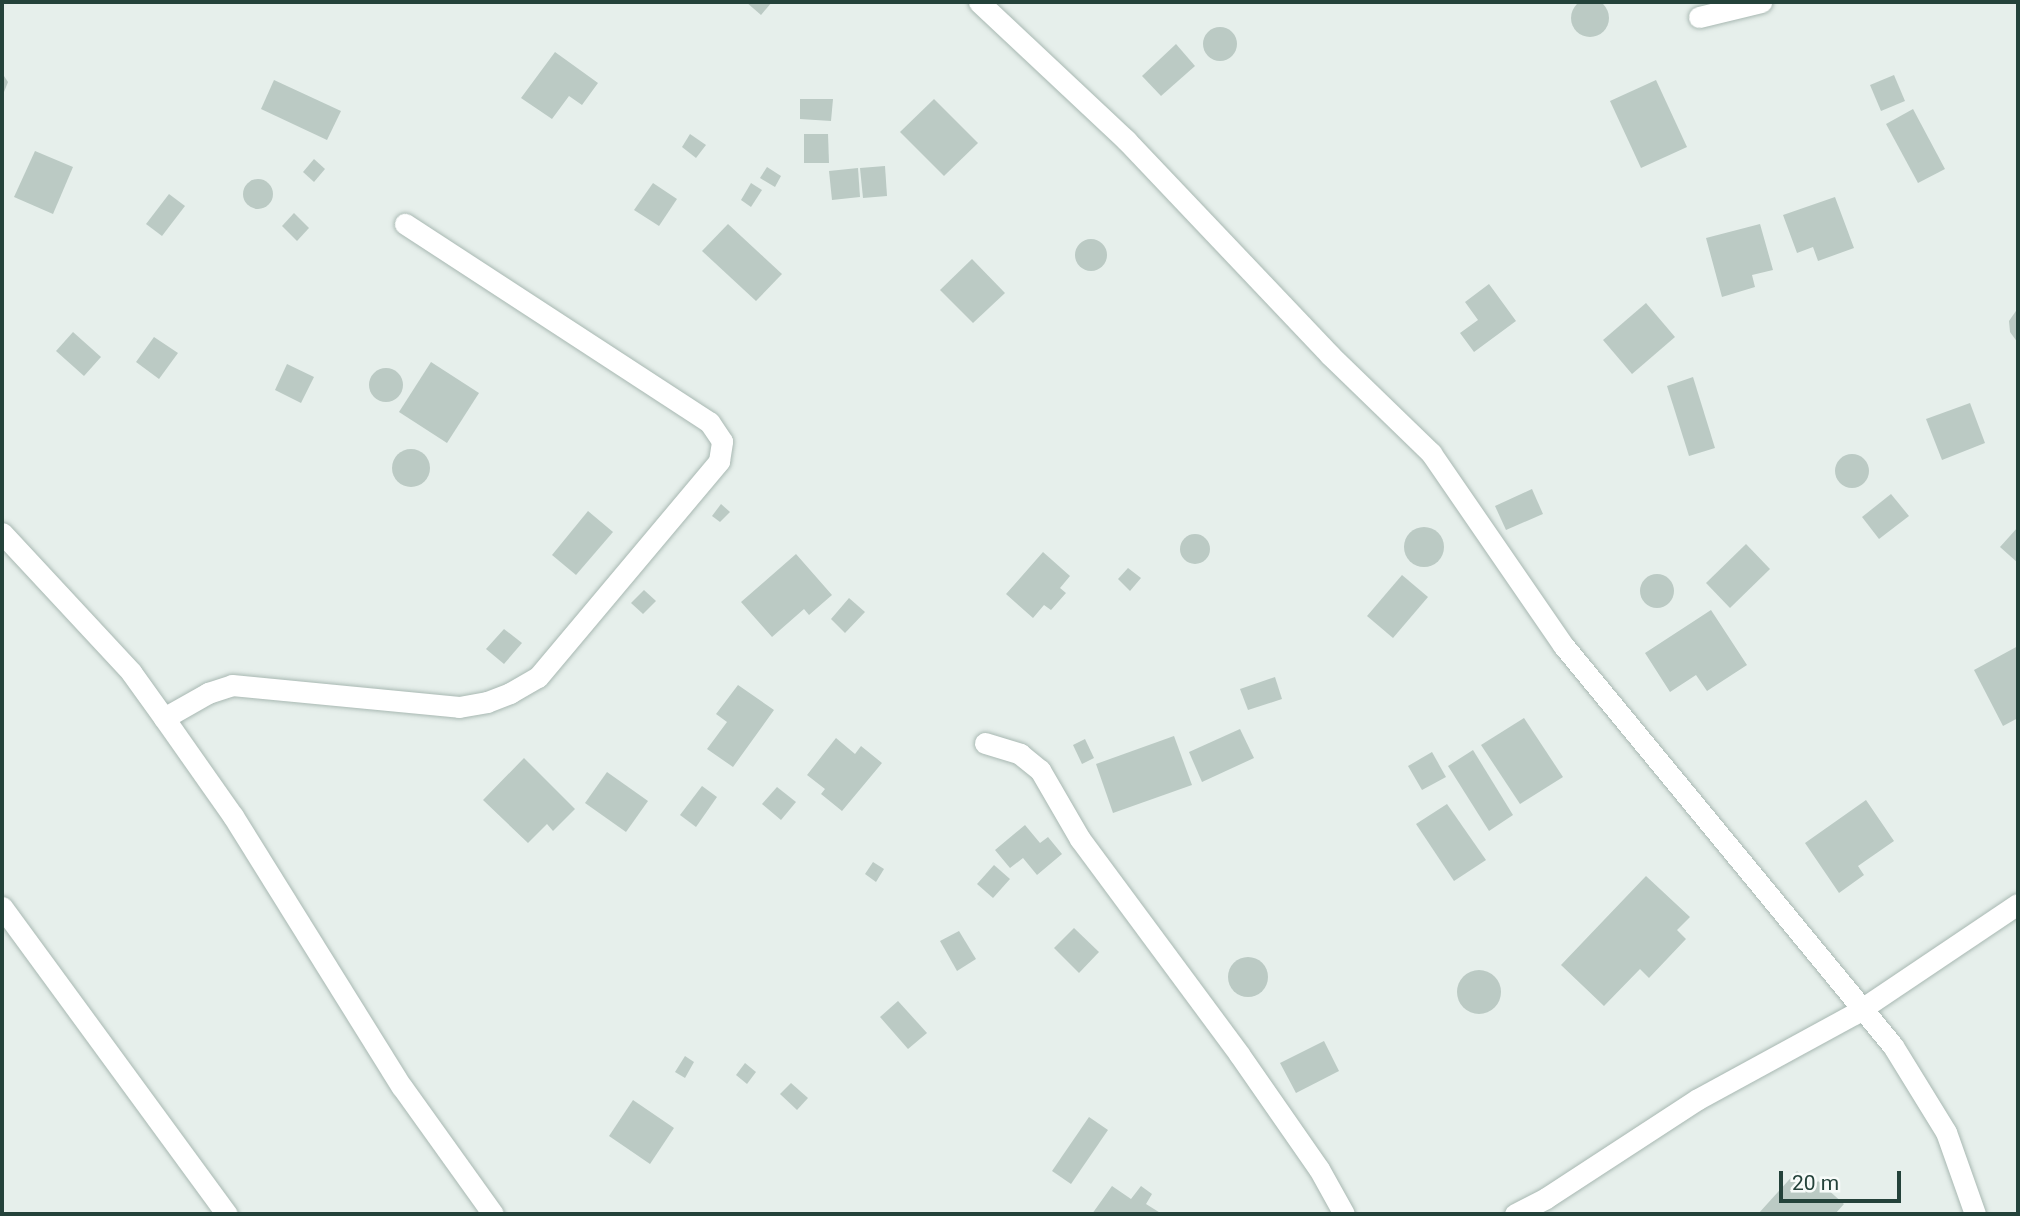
<!DOCTYPE html>
<style>
body{margin:0}
#map{position:relative;width:2020px;height:1216px;overflow:hidden;background:#e6efeb;font-family:Roboto,sans-serif}
div>[style]{position:absolute}
.building>*{inset:0;background:#bbcac4}
.round{border-radius:50%}
.roads{filter:drop-shadow(0 0 2px #a8b8b2) drop-shadow(0 0 2px #a8b8b2)}
.street>*{height:21px;margin:-10.5px;padding:0 10.5px;transform-origin:10.5px;border-radius:10.5px;background:#fff}
.secondary>*{height:21px;margin:-10.5px;padding:0 10.5px;transform-origin:10.5px;border-radius:10.5px;background:#fff}
span{translate:-50% -50%;white-space:nowrap;text-align:center;line-height:1.15;-webkit-text-stroke:6px #f7fbf9;paint-order:stroke}
.frame{position:absolute;inset:0;border:4px solid #24423a;pointer-events:none}
.scale{position:absolute;left:1779px;top:1171px;width:122px;height:32px;box-sizing:border-box;border:4px solid #24423a;border-top:0;padding-left:9px;font-size:21px;line-height:24px;white-space:nowrap;color:#24423a;-webkit-text-stroke:5px #f7fbf9;paint-order:stroke}
</style>
<div id="map">
<div class="building">
<div class="round" style="left:1571px;top:-1px;width:38px;height:38px"></div>
<div style="clip-path:polygon(746px 2px,772px 2px,761px 15px)"></div>
<div class="round" style="left:1203px;top:27px;width:34px;height:34px"></div>
<div style="clip-path:polygon(1176px 44px,1195px 66px,1161px 96px,1142px 76px)"></div>
<div style="clip-path:polygon(555px 52px,598px 83px,582px 105px,569px 96px,552px 119px,521px 98px)"></div>
<div style="clip-path:polygon(2px 73px,8px 82px,2px 97px)"></div>
<div style="clip-path:polygon(1894px 75px,1905px 101px,1881px 111px,1870px 85px)"></div>
<div style="clip-path:polygon(274px 80px,341px 111px,327px 140px,261px 109px)"></div>
<div style="clip-path:polygon(1656px 80px,1687px 147px,1641px 168px,1610px 101px)"></div>
<div style="clip-path:polygon(800px 99px,833px 99px,831px 121px,800px 119px)"></div>
<div style="clip-path:polygon(934px 99px,978px 143px,944px 176px,900px 132px)"></div>
<div style="clip-path:polygon(1913px 109px,1945px 169px,1918px 183px,1886px 124px)"></div>
<div style="clip-path:polygon(690px 134px,706px 145px,696px 158px,682px 147px)"></div>
<div style="clip-path:polygon(804px 134px,828px 134px,829px 163px,804px 163px)"></div>
<div style="clip-path:polygon(35px 151px,73px 167px,53px 214px,14px 197px)"></div>
<div style="clip-path:polygon(314px 159px,325px 169px,314px 182px,303px 172px)"></div>
<div style="clip-path:polygon(885px 166px,887px 196px,863px 198px,860px 168px)"></div>
<div style="clip-path:polygon(767px 167px,781px 176px,775px 187px,760px 178px)"></div>
<div style="clip-path:polygon(858px 168px,860px 197px,832px 200px,829px 171px)"></div>
<div class="round" style="left:243px;top:179px;width:30px;height:30px"></div>
<div style="clip-path:polygon(653px 183px,677px 199px,659px 226px,634px 210px)"></div>
<div style="clip-path:polygon(751px 183px,762px 190px,751px 207px,741px 200px)"></div>
<div style="clip-path:polygon(169px 194px,185px 206px,162px 236px,146px 224px)"></div>
<div style="clip-path:polygon(1835px 197px,1854px 248px,1818px 261px,1813px 247px,1797px 253px,1783px 215px)"></div>
<div style="clip-path:polygon(294px 213px,309px 228px,297px 241px,282px 226px)"></div>
<div style="clip-path:polygon(728px 224px,782px 274px,756px 301px,702px 251px)"></div>
<div style="clip-path:polygon(1760px 224px,1773px 270px,1752px 275px,1755px 287px,1722px 297px,1706px 238px)"></div>
<div class="round" style="left:1075px;top:239px;width:32px;height:32px"></div>
<div style="clip-path:polygon(972px 259px,1005px 293px,973px 323px,940px 290px)"></div>
<div style="clip-path:polygon(1489px 284px,1516px 321px,1474px 352px,1460px 333px,1478px 320px,1465px 302px)"></div>
<div style="clip-path:polygon(1646px 303px,1675px 337px,1632px 374px,1603px 340px)"></div>
<div style="clip-path:polygon(2018px 308px,2018px 343px,2010px 332px,2009px 321px)"></div>
<div style="clip-path:polygon(73px 332px,101px 357px,84px 376px,56px 351px)"></div>
<div style="clip-path:polygon(154px 337px,178px 353px,159px 379px,136px 362px)"></div>
<div style="clip-path:polygon(431px 362px,479px 393px,447px 443px,399px 412px)"></div>
<div style="clip-path:polygon(287px 364px,314px 377px,301px 403px,275px 390px)"></div>
<div class="round" style="left:369px;top:368px;width:34px;height:34px"></div>
<div style="clip-path:polygon(1693px 377px,1715px 448px,1689px 456px,1667px 386px)"></div>
<div style="clip-path:polygon(1970px 403px,1985px 443px,1942px 460px,1926px 419px)"></div>
<div class="round" style="left:392px;top:449px;width:38px;height:38px"></div>
<div class="round" style="left:1835px;top:454px;width:34px;height:34px"></div>
<div style="clip-path:polygon(1532px 489px,1543px 514px,1506px 530px,1495px 506px)"></div>
<div style="clip-path:polygon(1891px 494px,1909px 516px,1879px 539px,1862px 517px)"></div>
<div style="clip-path:polygon(721px 504px,730px 512px,720px 522px,712px 516px)"></div>
<div style="clip-path:polygon(588px 511px,613px 532px,576px 575px,552px 555px)"></div>
<div class="round" style="left:1404px;top:527px;width:40px;height:40px"></div>
<div style="clip-path:polygon(2018px 527px,2018px 563px,2000px 547px)"></div>
<div class="round" style="left:1180px;top:534px;width:30px;height:30px"></div>
<div style="clip-path:polygon(1746px 544px,1770px 569px,1730px 608px,1706px 583px)"></div>
<div style="clip-path:polygon(1043px 552px,1070px 576px,1060px 588px,1066px 593px,1051px 610px,1044px 605px,1033px 618px,1006px 594px)"></div>
<div style="clip-path:polygon(796px 554px,832px 595px,809px 615px,804px 609px,772px 637px,741px 602px)"></div>
<div style="clip-path:polygon(1128px 568px,1141px 578px,1130px 591px,1118px 579px)"></div>
<div class="round" style="left:1640px;top:574px;width:34px;height:34px"></div>
<div style="clip-path:polygon(1402px 575px,1428px 597px,1393px 638px,1367px 616px)"></div>
<div style="clip-path:polygon(644px 590px,656px 601px,643px 614px,631px 603px)"></div>
<div style="clip-path:polygon(849px 598px,865px 612px,845px 633px,831px 619px)"></div>
<div style="clip-path:polygon(1711px 610px,1747px 665px,1707px 691px,1696px 675px,1670px 692px,1645px 653px)"></div>
<div style="clip-path:polygon(504px 629px,522px 643px,504px 664px,486px 649px)"></div>
<div style="clip-path:polygon(2018px 646px,2018px 718px,2003px 726px,1974px 670px)"></div>
<div style="clip-path:polygon(1275px 677px,1282px 699px,1248px 710px,1240px 689px)"></div>
<div style="clip-path:polygon(738px 685px,774px 710px,733px 767px,707px 749px,727px 722px,716px 714px)"></div>
<div style="clip-path:polygon(1524px 718px,1563px 777px,1520px 804px,1481px 745px)"></div>
<div style="clip-path:polygon(1240px 729px,1254px 758px,1202px 782px,1189px 752px)"></div>
<div style="clip-path:polygon(1174px 736px,1192px 785px,1113px 813px,1096px 764px)"></div>
<div style="clip-path:polygon(836px 738px,855px 754px,861px 746px,882px 763px,842px 811px,821px 794px,825px 789px,807px 775px)"></div>
<div style="clip-path:polygon(1085px 739px,1094px 758px,1082px 764px,1073px 745px)"></div>
<div style="clip-path:polygon(1473px 750px,1513px 815px,1489px 831px,1448px 766px)"></div>
<div style="clip-path:polygon(1432px 752px,1446px 777px,1422px 790px,1408px 766px)"></div>
<div style="clip-path:polygon(524px 758px,575px 809px,553px 831px,547px 824px,528px 843px,483px 800px)"></div>
<div style="clip-path:polygon(607px 772px,648px 801px,626px 832px,585px 803px)"></div>
<div style="clip-path:polygon(702px 786px,717px 797px,696px 827px,680px 815px)"></div>
<div style="clip-path:polygon(777px 787px,796px 802px,781px 820px,762px 804px)"></div>
<div style="clip-path:polygon(1866px 800px,1894px 841px,1858px 866px,1864px 875px,1839px 893px,1805px 843px)"></div>
<div style="clip-path:polygon(1447px 804px,1486px 860px,1454px 881px,1416px 824px)"></div>
<div style="clip-path:polygon(1025px 825px,1040px 843px,1048px 837px,1062px 854px,1037px 875px,1023px 858px,1010px 868px,995px 850px)"></div>
<div style="clip-path:polygon(873px 862px,884px 869px,876px 882px,865px 874px)"></div>
<div style="clip-path:polygon(994px 865px,1010px 879px,993px 898px,977px 884px)"></div>
<div style="clip-path:polygon(1646px 876px,1690px 917px,1677px 930px,1686px 939px,1649px 978px,1640px 969px,1604px 1006px,1561px 965px)"></div>
<div style="clip-path:polygon(1074px 928px,1099px 952px,1079px 973px,1054px 948px)"></div>
<div style="clip-path:polygon(959px 931px,976px 959px,957px 971px,940px 941px)"></div>
<div class="round" style="left:1228px;top:957px;width:40px;height:40px"></div>
<div class="round" style="left:1457px;top:970px;width:44px;height:44px"></div>
<div style="clip-path:polygon(898px 1001px,927px 1033px,908px 1049px,880px 1017px)"></div>
<div style="clip-path:polygon(1324px 1041px,1339px 1071px,1296px 1093px,1280px 1063px)"></div>
<div style="clip-path:polygon(685px 1056px,694px 1062px,685px 1078px,675px 1072px)"></div>
<div style="clip-path:polygon(745px 1063px,756px 1072px,747px 1084px,736px 1075px)"></div>
<div style="clip-path:polygon(791px 1083px,808px 1098px,797px 1110px,780px 1094px)"></div>
<div style="clip-path:polygon(633px 1100px,674px 1128px,650px 1164px,609px 1136px)"></div>
<div style="clip-path:polygon(1089px 1117px,1108px 1130px,1071px 1184px,1052px 1171px)"></div>
<div style="clip-path:polygon(1797px 1171px,1814px 1186px,1818px 1181px,1844px 1204px,1835px 1214px,1758px 1214px)"></div>
<div style="clip-path:polygon(1112px 1186px,1131px 1199px,1141px 1186px,1152px 1194px,1146px 1204px,1162px 1214px,1092px 1214px)"></div>
</div>
<div class="roads">
<div class="street">
<div style="left:979px;top:2px;width:202px;rotate:43.2deg"></div>
<div style="left:1126px;top:140px;width:296px;rotate:46.5deg"></div>
<div style="left:1330px;top:355px;width:141px;rotate:44.1deg"></div>
<div style="left:1431px;top:453px;width:233px;rotate:55.5deg"></div>
<div style="left:1563px;top:645px;width:519px;rotate:50.55deg"></div>
<div style="left:1893px;top:1046px;width:101px;rotate:58.4deg"></div>
<div style="left:1946px;top:1132px;width:87px;rotate:70.5deg"></div>
<div style="left:1699px;top:17px;width:64px;rotate:-13.6deg"></div>
<div style="left:164px;top:718px;width:51px;rotate:-29.6deg"></div>
<div style="left:208px;top:693px;width:25px;rotate:-18deg"></div>
<div style="left:232px;top:685px;width:228px;rotate:5.5deg"></div>
<div style="left:459px;top:707px;width:28px;rotate:-10deg"></div>
<div style="left:487px;top:702px;width:25px;rotate:-21deg"></div>
<div style="left:510px;top:693px;width:32px;rotate:-30deg"></div>
<div style="left:538px;top:677px;width:282px;rotate:-50deg"></div>
<div style="left:719px;top:461px;width:20px;rotate:-81deg"></div>
<div style="left:722px;top:441px;width:23px;rotate:-124deg"></div>
<div style="left:709px;top:422px;width:363px;rotate:-146.9deg"></div>
<div style="left:985px;top:743px;width:37px;rotate:17deg"></div>
<div style="left:1020px;top:754px;width:26px;rotate:39deg"></div>
<div style="left:1040px;top:770px;width:80px;rotate:59.9deg"></div>
<div style="left:1080px;top:839px;width:267px;rotate:53.5deg"></div>
<div style="left:1239px;top:1054px;width:140px;rotate:55.2deg"></div>
<div style="left:1319px;top:1169px;width:51px;rotate:60.9deg"></div>
<div style="left:2px;top:907px;width:381px;rotate:53.8deg"></div>
<div style="left:1515px;top:1214px;width:35px;rotate:-27deg"></div>
<div style="left:1546px;top:1198px;width:181px;rotate:-33.1deg"></div>
<div style="left:1698px;top:1099px;width:178px;rotate:-28.6deg"></div>
<div style="left:1854px;top:1014px;width:197px;rotate:-33.9deg"></div>
</div>
<div class="secondary">
<div style="left:2px;top:533px;width:190px;rotate:47.1deg"></div>
<div style="left:131px;top:672px;width:57px;rotate:54.3deg"></div>
<div style="left:164px;top:718px;width:120px;rotate:54.9deg"></div>
<div style="left:233px;top:816px;width:319px;rotate:58.1deg"></div>
<div style="left:402px;top:1087px;width:156px;rotate:54.4deg"></div>
</div>
</div>
<div class="frame"></div>
<div class="scale">20 m</div>
</div>
